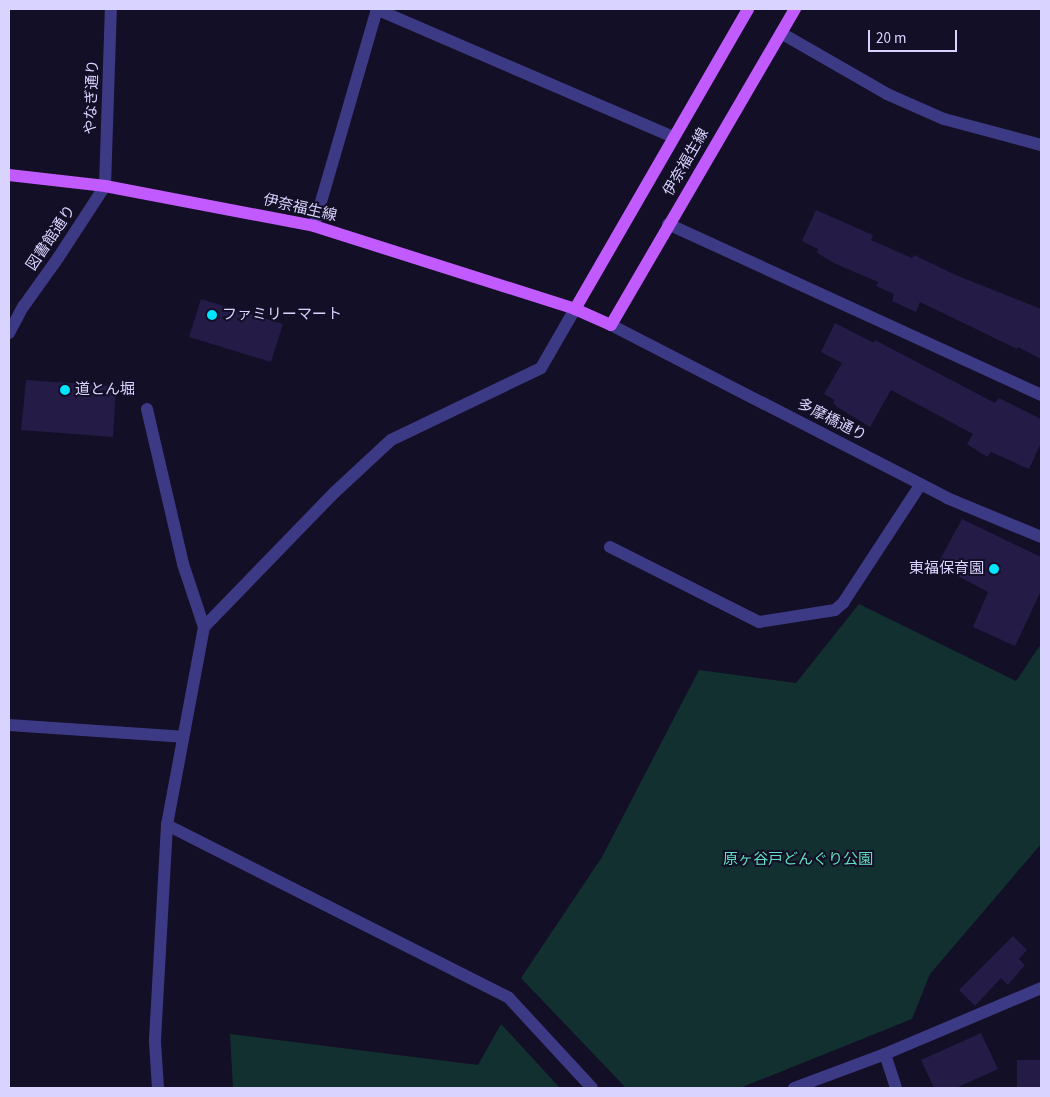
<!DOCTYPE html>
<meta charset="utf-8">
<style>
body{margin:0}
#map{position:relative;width:1050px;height:1097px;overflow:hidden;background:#130f26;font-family:"Source Sans 3","Noto Sans JP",sans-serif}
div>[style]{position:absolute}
.green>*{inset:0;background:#12302f}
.building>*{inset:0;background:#241b47}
.minor>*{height:12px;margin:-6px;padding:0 6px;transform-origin:6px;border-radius:6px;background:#3d3a85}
.major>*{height:12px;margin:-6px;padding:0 6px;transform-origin:6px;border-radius:6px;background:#c25bff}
.dots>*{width:14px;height:14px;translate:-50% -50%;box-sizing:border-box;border:2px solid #130f26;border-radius:50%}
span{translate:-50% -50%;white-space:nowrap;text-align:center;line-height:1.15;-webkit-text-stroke:4px #130f26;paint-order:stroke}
.street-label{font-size:15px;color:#d9d4ff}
.poi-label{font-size:15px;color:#d9d4ff}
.left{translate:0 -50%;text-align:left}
.right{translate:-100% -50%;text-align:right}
.park-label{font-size:15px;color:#5fe0c0}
.frame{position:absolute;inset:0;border:10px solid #d9d4ff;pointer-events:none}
.scale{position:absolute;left:868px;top:30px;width:89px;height:22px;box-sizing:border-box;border:2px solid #d9d4ff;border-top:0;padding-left:6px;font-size:15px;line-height:18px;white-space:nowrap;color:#d9d4ff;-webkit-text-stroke:4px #130f26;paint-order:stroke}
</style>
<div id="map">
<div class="green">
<div style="clip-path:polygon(859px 604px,1016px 681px,1041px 644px,1041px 844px,930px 974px,912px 1019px,740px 1088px,626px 1088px,521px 978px,602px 857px,699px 670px,796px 683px)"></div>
<div style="clip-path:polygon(501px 1024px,560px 1088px,233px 1088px,230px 1034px,478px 1065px)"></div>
</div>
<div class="building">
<div style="clip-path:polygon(816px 210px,873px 235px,871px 240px,912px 258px,914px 255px,958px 276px,1041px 309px,1041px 359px,1018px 347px,1017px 349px,920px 302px,916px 312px,892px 301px,894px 294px,876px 286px,878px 282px,836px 264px,817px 253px,818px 249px,802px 241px)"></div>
<div style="clip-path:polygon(201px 299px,283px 324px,271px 362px,189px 337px)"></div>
<div style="clip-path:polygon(835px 323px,874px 343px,875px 340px,995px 403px,999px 398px,1041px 419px,1041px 443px,1029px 469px,991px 452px,987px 457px,967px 444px,973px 434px,891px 390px,870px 427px,837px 407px,833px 403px,835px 400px,824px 394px,842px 363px,821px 352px)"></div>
<div style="clip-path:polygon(26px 380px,116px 386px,113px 437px,21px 430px)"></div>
<div style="clip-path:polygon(962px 519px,1041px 557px,1041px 591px,1015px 646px,973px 627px,988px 592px,937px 565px)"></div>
<div style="clip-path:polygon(1013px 936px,1027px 950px,1019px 959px,1025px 965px,1008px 985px,1001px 978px,975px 1006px,959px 990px)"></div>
<div style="clip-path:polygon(981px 1033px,998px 1069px,956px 1088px,934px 1088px,921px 1060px)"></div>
<div style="clip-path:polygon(1017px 1060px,1041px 1060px,1041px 1088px,1017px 1088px)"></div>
</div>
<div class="minor">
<div style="left:376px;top:9px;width:323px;rotate:23.3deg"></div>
<div style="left:781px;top:33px;width:122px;rotate:29.9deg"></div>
<div style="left:887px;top:94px;width:62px;rotate:23.7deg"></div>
<div style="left:944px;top:119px;width:100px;rotate:15deg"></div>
<div style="left:668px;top:224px;width:410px;rotate:24.6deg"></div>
<div style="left:314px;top:226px;width:226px;rotate:-73.8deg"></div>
<div style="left:611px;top:325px;width:378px;rotate:27.2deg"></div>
<div style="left:947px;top:498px;width:102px;rotate:22.5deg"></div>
<div style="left:9px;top:333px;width:30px;rotate:-62deg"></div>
<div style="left:23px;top:307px;width:60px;rotate:-54.5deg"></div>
<div style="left:58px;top:258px;width:86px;rotate:-56.9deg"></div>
<div style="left:105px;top:186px;width:177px;rotate:-88.1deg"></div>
<div style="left:147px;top:409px;width:159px;rotate:76.9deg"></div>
<div style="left:183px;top:564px;width:66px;rotate:71.6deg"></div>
<div style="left:204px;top:627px;width:201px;rotate:100.6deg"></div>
<div style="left:167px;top:825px;width:217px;rotate:93.2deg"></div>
<div style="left:155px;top:1042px;width:46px;rotate:86.3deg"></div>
<div style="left:610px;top:547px;width:167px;rotate:26.7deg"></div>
<div style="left:759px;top:622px;width:77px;rotate:-9deg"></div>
<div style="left:835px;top:610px;width:11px;rotate:-41deg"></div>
<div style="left:843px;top:603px;width:142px;rotate:-56.8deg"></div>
<div style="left:204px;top:627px;width:188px;rotate:-45.9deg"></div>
<div style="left:335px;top:492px;width:76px;rotate:-42.9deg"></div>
<div style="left:391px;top:440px;width:166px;rotate:-25.6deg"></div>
<div style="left:541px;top:368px;width:68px;rotate:-60deg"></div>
<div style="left:9px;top:725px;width:174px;rotate:3.9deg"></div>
<div style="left:167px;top:825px;width:383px;rotate:26.8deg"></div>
<div style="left:509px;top:998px;width:122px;rotate:47.3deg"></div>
<div style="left:885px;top:1054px;width:36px;rotate:72deg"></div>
<div style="left:794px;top:1088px;width:97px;rotate:-20.5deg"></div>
<div style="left:885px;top:1054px;width:169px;rotate:-22.9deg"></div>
</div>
<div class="major">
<div style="left:9px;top:175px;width:97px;rotate:6.5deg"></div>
<div style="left:105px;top:186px;width:213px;rotate:10.8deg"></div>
<div style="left:314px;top:226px;width:274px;rotate:17.6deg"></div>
<div style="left:575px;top:309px;width:39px;rotate:24deg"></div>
<div style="left:611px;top:325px;width:366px;rotate:-59.8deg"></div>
<div style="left:575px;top:309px;width:346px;rotate:-60deg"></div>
</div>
<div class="dots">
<div style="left:212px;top:315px;background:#00e5ff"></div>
<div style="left:65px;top:390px;background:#00e5ff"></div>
<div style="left:994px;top:569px;background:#00e5ff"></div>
</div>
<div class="street-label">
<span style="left:92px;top:97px;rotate:-88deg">やなぎ通り</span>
<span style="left:686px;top:162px;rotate:-60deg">伊奈福生線</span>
<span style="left:300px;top:208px;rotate:13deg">伊奈福生線</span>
<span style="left:51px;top:238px;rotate:-56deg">図書館通り</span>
<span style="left:832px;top:420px;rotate:27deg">多摩橋通り</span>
</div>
<div class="poi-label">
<span class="left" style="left:222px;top:315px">ファミリーマート</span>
<span class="left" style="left:75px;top:390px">道とん堀</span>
<span class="right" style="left:984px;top:569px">東福保育園</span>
</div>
<div class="park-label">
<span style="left:798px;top:860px">原ヶ谷戸どんぐり公園</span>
</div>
<div class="frame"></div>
<div class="scale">20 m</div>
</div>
